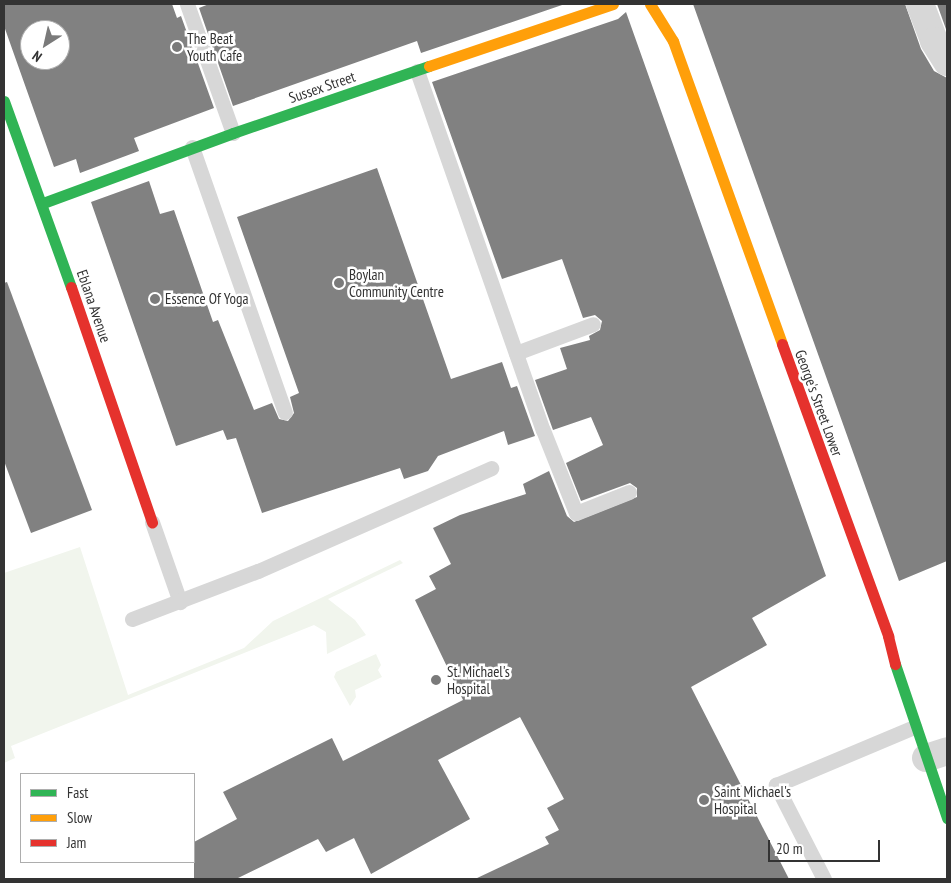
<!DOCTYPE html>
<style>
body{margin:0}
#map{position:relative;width:951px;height:883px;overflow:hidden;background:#fff;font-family:"PT Sans Narrow",sans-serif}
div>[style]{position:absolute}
.green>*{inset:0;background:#f1f5ed}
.building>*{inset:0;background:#818181}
.lane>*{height:15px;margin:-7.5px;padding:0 7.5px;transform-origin:7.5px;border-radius:7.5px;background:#d7d7d7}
.street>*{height:28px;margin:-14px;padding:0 14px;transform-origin:14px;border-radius:14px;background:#d7d7d7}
.fast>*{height:11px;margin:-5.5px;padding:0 5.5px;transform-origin:5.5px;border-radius:5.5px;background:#30b455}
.slow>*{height:11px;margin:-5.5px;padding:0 5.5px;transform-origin:5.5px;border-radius:5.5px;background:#ff9f0a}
.jam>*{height:11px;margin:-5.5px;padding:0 5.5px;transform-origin:5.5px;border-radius:5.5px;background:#e5322d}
.dots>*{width:14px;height:14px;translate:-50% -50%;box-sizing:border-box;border:2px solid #fff;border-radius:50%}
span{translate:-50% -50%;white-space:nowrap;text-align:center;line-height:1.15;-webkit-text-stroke:5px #fff;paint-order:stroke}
.poi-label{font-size:15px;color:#333}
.left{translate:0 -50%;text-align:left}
.street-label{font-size:15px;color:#333}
.frame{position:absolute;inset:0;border:5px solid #333;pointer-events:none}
.legend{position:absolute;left:20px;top:773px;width:175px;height:90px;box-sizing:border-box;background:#fff;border:1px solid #adadad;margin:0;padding:6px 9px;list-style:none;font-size:15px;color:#333}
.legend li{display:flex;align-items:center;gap:10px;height:25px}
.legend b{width:25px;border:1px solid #adadad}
.north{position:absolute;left:20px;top:20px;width:50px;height:50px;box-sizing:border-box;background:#fff;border:1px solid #adadad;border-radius:50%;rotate:215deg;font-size:14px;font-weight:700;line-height:20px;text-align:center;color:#333}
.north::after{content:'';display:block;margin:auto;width:18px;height:22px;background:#7a7a7a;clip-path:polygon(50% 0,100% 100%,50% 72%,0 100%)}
.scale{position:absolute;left:768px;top:840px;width:112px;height:22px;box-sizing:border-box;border:2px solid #333;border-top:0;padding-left:6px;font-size:15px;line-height:18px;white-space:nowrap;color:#333;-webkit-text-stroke:4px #fff;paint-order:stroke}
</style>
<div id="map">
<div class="green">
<div style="clip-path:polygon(80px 547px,128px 695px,244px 648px,273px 621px,400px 560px,403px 563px,328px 599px,355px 620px,366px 635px,327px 654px,326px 632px,314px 625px,11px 746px,15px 758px,4px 763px,4px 573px)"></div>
<div style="clip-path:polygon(376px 654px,381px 665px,378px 670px,382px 677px,355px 690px,356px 697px,350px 706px,334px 677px,336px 672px)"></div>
</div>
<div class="building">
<div style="clip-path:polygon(evenodd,4px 4px,172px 4px,177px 18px,181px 16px,214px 108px,134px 138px,139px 151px,80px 173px,76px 159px,54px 167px,4px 26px,4px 4px,30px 30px,60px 30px,60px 60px,30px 60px,30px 30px)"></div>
<div style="clip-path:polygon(209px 4px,565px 4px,421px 53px,417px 41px,233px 106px,199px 8px)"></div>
<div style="clip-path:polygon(693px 4px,905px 4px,921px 49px,934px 71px,947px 78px,947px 561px,899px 581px)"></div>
<div style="clip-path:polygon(937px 4px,947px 4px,947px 32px)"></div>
<div style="clip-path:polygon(626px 12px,826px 576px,752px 618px,767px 645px,691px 687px,789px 879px,475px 879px,549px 844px,545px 837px,559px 830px,547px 808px,564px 799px,520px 717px,438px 760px,470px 819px,371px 874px,354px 838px,326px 852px,318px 839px,236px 879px,194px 879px,194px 842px,237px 819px,223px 792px,332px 738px,343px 761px,463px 700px,415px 600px,436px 589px,429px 576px,451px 564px,433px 528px,460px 515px,526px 494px,523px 484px,549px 471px,567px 516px,574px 522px,637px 497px,637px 488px,630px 483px,581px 501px,566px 463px,603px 445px,591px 417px,553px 430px,535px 380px,567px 369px,560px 348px,590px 340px,589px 336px,600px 330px,602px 321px,595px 315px,583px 318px,562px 259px,502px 279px,432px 82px,618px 19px)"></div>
<div style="clip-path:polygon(377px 168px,451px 379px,502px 362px,511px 388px,517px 386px,535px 436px,508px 445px,504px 431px,438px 456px,428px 471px,404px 479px,400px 468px,262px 513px,236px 438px,227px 440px,223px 430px,176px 446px,91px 202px,149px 181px,160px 214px,174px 210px,213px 322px,218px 320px,254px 410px,272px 403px,279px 419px,288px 421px,294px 413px,290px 397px,299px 393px,237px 217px)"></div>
<div style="clip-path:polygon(7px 282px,92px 510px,31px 533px,4px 461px,4px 283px)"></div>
</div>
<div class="lane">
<div style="left:187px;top:4px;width:137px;rotate:70.4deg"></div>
<div style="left:417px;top:71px;width:380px;rotate:70.7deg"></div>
<div style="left:543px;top:430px;width:89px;rotate:68.3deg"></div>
<div style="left:576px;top:513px;width:57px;rotate:-21.6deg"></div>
<div style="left:192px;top:147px;width:281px;rotate:70.7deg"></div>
<div style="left:516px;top:353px;width:82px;rotate:-20.6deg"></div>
<div style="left:152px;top:522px;width:85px;rotate:70.7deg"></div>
<div style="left:132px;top:619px;width:135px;rotate:-20.9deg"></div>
<div style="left:258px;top:571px;width:255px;rotate:-23.8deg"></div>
<div style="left:824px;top:879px;width:106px;rotate:-117.1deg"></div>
<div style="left:776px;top:785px;width:150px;rotate:-22.8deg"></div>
</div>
<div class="street">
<div style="left:920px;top:4px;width:40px;rotate:69deg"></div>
<div style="left:934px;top:41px;width:25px;rotate:58deg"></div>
<div style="left:926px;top:758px;width:22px;rotate:-18deg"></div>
</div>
<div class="fast">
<div style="left:4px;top:101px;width:198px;rotate:70.2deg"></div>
<div style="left:43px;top:203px;width:202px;rotate:-20.2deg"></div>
<div style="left:233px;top:133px;width:207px;rotate:-18.9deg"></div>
<div style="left:895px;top:664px;width:163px;rotate:71.3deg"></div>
</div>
<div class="slow">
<div style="left:650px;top:4px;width:44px;rotate:58.1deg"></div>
<div style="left:673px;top:41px;width:322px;rotate:70.2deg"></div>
<div style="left:429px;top:66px;width:194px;rotate:-18.6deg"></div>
</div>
<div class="jam">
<div style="left:71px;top:287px;width:249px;rotate:71deg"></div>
<div style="left:782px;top:344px;width:311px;rotate:70deg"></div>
<div style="left:888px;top:636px;width:29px;rotate:76deg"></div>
</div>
<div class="dots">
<div style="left:177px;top:47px;background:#7a7a7a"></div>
<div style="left:339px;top:283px;background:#7a7a7a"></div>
<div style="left:155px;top:299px;background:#7a7a7a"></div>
<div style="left:436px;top:680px;background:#7a7a7a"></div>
<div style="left:704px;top:800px;background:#7a7a7a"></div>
</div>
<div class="poi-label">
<span class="left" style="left:187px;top:47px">The Beat<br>Youth Cafe</span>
<span class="left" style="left:349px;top:283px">Boylan<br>Community Centre</span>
<span class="left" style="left:165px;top:299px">Essence Of Yoga</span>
<span class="left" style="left:447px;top:680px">St. Michael's<br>Hospital</span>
<span class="left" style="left:714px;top:800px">Saint Michael's<br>Hospital</span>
</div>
<div class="street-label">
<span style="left:322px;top:87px;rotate:-19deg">Sussex Street</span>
<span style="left:94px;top:306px;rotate:71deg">Eblana Avenue</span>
<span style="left:819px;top:403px;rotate:70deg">George's Street Lower</span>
</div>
<div class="frame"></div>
<ul class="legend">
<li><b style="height:6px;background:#30b455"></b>Fast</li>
<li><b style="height:6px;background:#ff9f0a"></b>Slow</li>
<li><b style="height:6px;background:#e5322d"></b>Jam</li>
</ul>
<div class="north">N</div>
<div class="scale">20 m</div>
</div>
